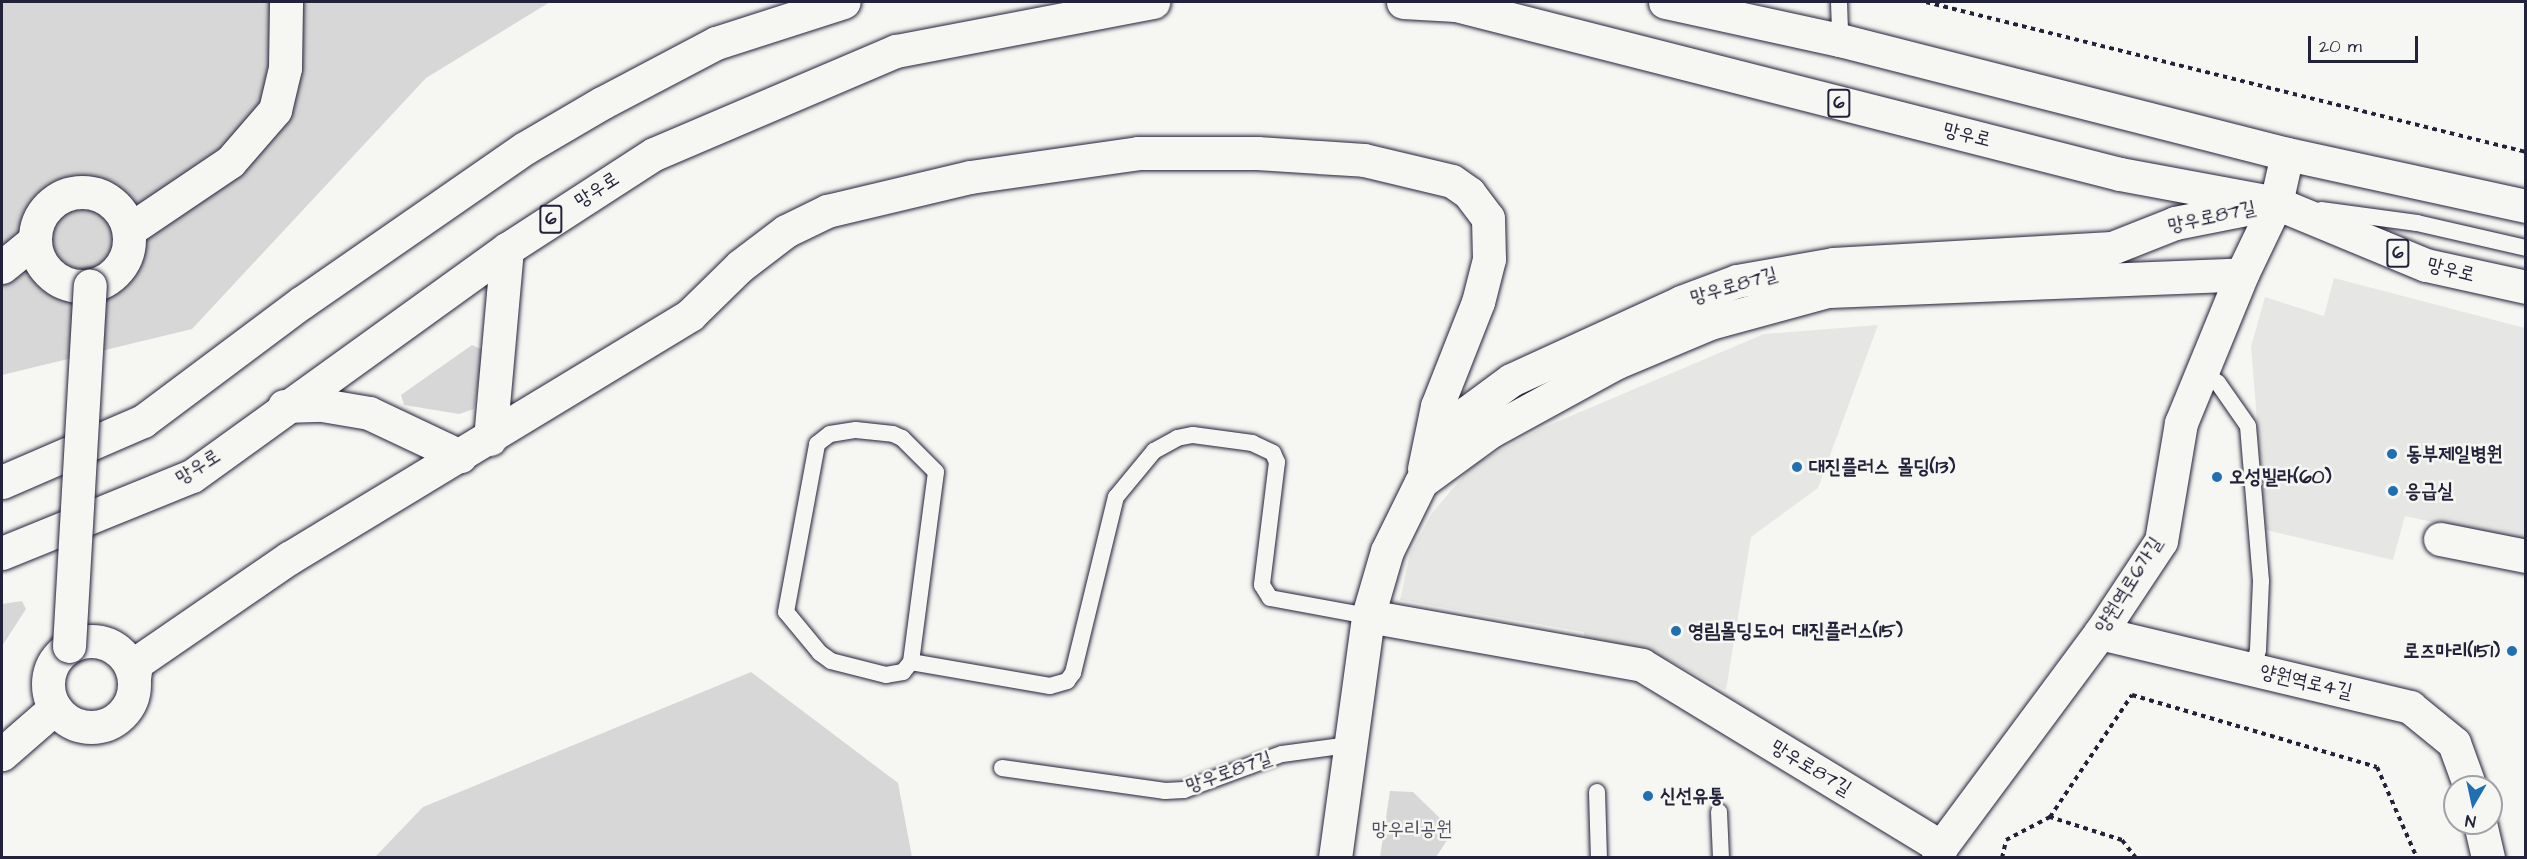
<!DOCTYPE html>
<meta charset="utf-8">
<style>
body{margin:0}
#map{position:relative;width:2527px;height:859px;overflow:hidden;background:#f6f6f2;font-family:"Architects Daughter","Poor Story",sans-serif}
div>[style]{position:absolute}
.built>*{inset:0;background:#e6e6e4}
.green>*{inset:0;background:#d7d7d7}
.path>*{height:4px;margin-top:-2px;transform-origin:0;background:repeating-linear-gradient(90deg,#22223b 0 4.5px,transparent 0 9px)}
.roads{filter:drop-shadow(0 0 2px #22223b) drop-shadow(0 0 2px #22223b)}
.lane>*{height:16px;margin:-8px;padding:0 8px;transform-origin:8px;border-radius:8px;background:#f6f6f2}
.street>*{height:33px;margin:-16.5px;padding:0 16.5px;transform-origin:16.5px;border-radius:16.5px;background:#f6f6f2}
.street>.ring{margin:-16.5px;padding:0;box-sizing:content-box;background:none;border:33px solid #f6f6f2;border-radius:50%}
.secondary>*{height:33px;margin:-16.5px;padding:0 16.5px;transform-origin:16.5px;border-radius:16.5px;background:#f6f6f2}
.primary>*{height:33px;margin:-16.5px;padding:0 16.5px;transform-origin:16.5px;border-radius:16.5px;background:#f6f6f2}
.bridges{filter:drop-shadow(0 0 2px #22223b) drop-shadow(0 0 2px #22223b)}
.street-bridge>*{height:33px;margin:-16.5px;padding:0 16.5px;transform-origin:16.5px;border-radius:16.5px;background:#f6f6f2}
.dots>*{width:16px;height:16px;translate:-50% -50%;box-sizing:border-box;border:3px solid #f6f6f2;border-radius:50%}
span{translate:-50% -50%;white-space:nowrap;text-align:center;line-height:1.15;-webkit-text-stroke:5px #f6f6f2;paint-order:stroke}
.shield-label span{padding:2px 4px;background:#f6f6f2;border:2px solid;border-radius:4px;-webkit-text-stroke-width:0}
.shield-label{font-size:18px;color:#22223b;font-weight:700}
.street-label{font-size:20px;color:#22223b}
.poi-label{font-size:20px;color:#22223b;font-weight:700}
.left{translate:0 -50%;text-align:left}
.right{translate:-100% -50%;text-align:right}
.park-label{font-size:20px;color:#4f4f62}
.frame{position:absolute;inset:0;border:3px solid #22223b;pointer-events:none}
.north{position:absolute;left:2443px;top:775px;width:60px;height:60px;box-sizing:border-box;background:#f6f6f2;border:2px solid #a1a1a9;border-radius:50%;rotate:189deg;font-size:16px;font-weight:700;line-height:24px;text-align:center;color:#22223b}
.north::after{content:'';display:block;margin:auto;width:21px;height:27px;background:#1f6fb2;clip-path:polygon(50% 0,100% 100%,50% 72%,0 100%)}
.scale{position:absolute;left:2308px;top:36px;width:110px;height:27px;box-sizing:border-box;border:3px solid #22223b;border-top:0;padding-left:8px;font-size:18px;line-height:21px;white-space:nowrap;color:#22223b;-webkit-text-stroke:4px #f6f6f2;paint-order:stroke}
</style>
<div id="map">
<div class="built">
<div style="clip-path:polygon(2334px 278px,2525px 328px,2525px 542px,2405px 516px,2393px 560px,2266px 530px,2251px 347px,2265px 297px,2324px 316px)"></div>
<div style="clip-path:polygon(1878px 325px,1818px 488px,1751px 537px,1726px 690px,1654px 653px,1584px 642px,1584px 632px,1400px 600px,1410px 554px,1432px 513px,1472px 466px,1540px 429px,1764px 334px)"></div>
</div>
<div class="green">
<div style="clip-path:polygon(2px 2px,550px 2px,426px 78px,192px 329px,2px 375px)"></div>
<div style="clip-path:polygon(472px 345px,483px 350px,474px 409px,459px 414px,404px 405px,401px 395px)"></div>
<div style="clip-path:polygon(22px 601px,26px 609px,2px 646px,2px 604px)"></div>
<div style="clip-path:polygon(751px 672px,898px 783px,912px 857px,375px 857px,423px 807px)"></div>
<div style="clip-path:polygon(1390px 791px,1413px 792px,1453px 831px,1436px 857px,1380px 857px)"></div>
</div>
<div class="path">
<div style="left:1926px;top:2px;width:618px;rotate:14.04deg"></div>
<div style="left:2002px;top:858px;width:18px;rotate:-77deg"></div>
<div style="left:2006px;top:840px;width:50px;rotate:-27.6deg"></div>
<div style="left:2136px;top:858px;width:23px;rotate:-128deg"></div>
<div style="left:2122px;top:840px;width:76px;rotate:-162.3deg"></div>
<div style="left:2050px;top:817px;width:147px;rotate:-56.1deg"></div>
<div style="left:2132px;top:695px;width:255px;rotate:16.4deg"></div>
<div style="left:2377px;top:767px;width:99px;rotate:66.3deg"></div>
</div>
<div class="roads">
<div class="lane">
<div style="left:1839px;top:2px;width:38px;rotate:88deg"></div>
<div style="left:2321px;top:210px;width:97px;rotate:7.7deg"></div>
<div style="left:2417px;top:223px;width:112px;rotate:12.9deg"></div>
<div style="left:2202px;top:371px;width:20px;rotate:37deg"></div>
<div style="left:2218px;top:383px;width:52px;rotate:55.1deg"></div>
<div style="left:2248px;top:426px;width:156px;rotate:85.2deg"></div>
<div style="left:2261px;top:581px;width:69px;rotate:92.5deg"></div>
<div style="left:2258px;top:650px;width:20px;rotate:105deg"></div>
<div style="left:911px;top:662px;width:13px;rotate:129deg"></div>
<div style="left:903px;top:672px;width:17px;rotate:170deg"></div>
<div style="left:886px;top:675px;width:57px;rotate:-165.7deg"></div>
<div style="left:831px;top:661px;width:14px;rotate:-144deg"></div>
<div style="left:820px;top:653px;width:53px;rotate:-129.7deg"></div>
<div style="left:786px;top:612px;width:171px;rotate:-79.5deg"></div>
<div style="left:817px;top:444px;width:16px;rotate:-38deg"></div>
<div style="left:830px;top:434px;width:26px;rotate:-9deg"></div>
<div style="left:856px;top:430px;width:37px;rotate:6deg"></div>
<div style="left:893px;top:434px;width:10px;rotate:24deg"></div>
<div style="left:902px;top:438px;width:48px;rotate:45deg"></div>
<div style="left:936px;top:472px;width:192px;rotate:97.5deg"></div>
<div style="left:911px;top:662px;width:141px;rotate:9.8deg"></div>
<div style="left:1050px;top:686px;width:18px;rotate:-16deg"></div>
<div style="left:1067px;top:681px;width:10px;rotate:-53deg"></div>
<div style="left:1073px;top:673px;width:181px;rotate:-76.3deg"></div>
<div style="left:1116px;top:497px;width:60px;rotate:-50.4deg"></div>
<div style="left:1154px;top:451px;width:26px;rotate:-29deg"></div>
<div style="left:1177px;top:438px;width:16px;rotate:-11deg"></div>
<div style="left:1193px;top:435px;width:60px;rotate:7.7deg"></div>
<div style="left:1252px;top:443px;width:23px;rotate:25deg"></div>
<div style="left:1273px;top:453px;width:10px;rotate:66deg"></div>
<div style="left:1277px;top:462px;width:124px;rotate:97deg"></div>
<div style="left:1262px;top:585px;width:15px;rotate:58deg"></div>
<div style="left:1270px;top:598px;width:100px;rotate:10.4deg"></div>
<div style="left:1002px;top:768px;width:165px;rotate:8deg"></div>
<div style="left:1165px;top:791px;width:19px;rotate:-3deg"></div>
<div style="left:1184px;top:790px;width:104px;rotate:-20.2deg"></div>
<div style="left:1282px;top:754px;width:68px;rotate:-7.7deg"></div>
<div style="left:1597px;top:792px;width:66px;rotate:88.3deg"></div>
<div style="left:1719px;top:812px;width:46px;rotate:87.5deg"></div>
</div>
<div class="street">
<div class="ring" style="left:35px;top:192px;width:61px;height:61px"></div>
<div style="left:129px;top:230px;width:122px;rotate:-34deg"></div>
<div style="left:230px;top:162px;width:69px;rotate:-49.1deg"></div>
<div style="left:275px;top:110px;width:43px;rotate:-76.6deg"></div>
<div style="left:285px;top:68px;width:66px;rotate:-89.1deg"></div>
<div style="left:2px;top:267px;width:41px;rotate:-39.1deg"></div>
<div style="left:284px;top:406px;width:38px;rotate:-2deg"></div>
<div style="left:322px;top:405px;width:48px;rotate:9.7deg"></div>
<div style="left:369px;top:413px;width:101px;rotate:25.3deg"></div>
<div style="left:490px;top:439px;width:191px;rotate:-84.9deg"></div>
<div style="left:2440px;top:539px;width:88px;rotate:11.2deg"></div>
<div style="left:1368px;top:616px;width:278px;rotate:10.1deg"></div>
<div style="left:1642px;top:665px;width:350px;rotate:31.3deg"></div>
<div style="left:2100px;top:633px;width:319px;rotate:13.4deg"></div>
<div style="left:2410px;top:707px;width:57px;rotate:39.3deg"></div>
<div style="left:2454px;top:743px;width:47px;rotate:70deg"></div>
<div class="ring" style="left:48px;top:641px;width:53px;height:53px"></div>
<div style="left:134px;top:678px;width:15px;rotate:-82deg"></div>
<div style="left:136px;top:663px;width:186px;rotate:-34.5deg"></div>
<div style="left:289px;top:558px;width:469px;rotate:-31.2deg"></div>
<div style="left:690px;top:315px;width:70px;rotate:-44.4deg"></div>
<div style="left:740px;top:266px;width:58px;rotate:-37.3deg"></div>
<div style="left:786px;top:231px;width:46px;rotate:-26deg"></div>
<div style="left:827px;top:211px;width:147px;rotate:-13.4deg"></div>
<div style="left:970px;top:177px;width:170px;rotate:-8.1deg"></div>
<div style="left:1138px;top:153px;width:119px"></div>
<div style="left:1257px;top:153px;width:107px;rotate:3.7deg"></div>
<div style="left:1364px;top:160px;width:90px;rotate:13.4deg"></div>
<div style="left:1452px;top:181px;width:21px;rotate:35deg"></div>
<div style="left:1469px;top:193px;width:31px;rotate:53deg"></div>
<div style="left:1488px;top:218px;width:41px;rotate:88.6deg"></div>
<div style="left:1489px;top:259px;width:44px;rotate:104.3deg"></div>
<div style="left:1478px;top:302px;width:112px;rotate:111.5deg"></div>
<div style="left:1437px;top:406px;width:64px;rotate:101.7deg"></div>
<div style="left:2px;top:754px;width:70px;rotate:-41deg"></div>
<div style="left:2480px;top:823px;width:36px;rotate:77deg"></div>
<div style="left:1938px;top:858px;width:11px;rotate:-75deg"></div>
<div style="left:1941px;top:847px;width:267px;rotate:-53.4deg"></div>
<div style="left:2100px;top:633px;width:110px;rotate:-56.5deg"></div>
<div style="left:2161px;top:541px;width:120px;rotate:-80.4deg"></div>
<div style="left:2181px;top:423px;width:161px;rotate:-67.7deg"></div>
</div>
<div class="secondary">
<div style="left:1425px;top:475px;width:47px;rotate:-61.8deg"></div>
<div style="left:1447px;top:434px;width:32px;rotate:-46deg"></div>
<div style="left:1469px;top:411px;width:52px;rotate:-36.4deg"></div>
<div style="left:1511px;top:380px;width:187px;rotate:-24.6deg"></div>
<div style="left:1681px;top:302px;width:60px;rotate:-20.6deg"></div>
<div style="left:1737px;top:281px;width:97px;rotate:-10deg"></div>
<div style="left:1833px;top:264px;width:279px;rotate:-3.3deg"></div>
<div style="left:2112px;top:248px;width:68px;rotate:-21.6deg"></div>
<div style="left:2175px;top:223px;width:103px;rotate:-11.2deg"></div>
<div style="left:1335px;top:858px;width:244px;rotate:-82.2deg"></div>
<div style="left:1368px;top:616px;width:68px;rotate:-73.7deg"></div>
<div style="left:1387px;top:551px;width:77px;rotate:-63.8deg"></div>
<div style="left:1421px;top:482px;width:87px;rotate:-36.1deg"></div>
<div style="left:1491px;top:431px;width:141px;rotate:-28.7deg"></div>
<div style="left:1615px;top:363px;width:103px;rotate:-22.8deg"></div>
<div style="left:1710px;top:323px;width:121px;rotate:-15.3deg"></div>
<div style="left:1827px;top:291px;width:415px;rotate:-2.3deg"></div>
<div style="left:2242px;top:274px;width:79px;rotate:-64.4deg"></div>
<div style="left:2276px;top:203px;width:50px;rotate:-77.3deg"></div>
</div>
<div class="primary">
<div style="left:1403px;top:2px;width:53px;rotate:3.2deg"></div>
<div style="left:1456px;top:5px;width:685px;rotate:14.28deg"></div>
<div style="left:2120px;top:174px;width:159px;rotate:10.5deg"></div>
<div style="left:2276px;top:203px;width:162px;rotate:22.5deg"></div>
<div style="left:2426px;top:265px;width:102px;rotate:12.4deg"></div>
<div style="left:1665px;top:2px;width:179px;rotate:12.3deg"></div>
<div style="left:1840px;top:40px;width:461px;rotate:14.3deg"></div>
<div style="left:2287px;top:154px;width:245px;rotate:12.3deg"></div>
<div style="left:2px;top:482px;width:154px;rotate:-23.4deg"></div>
<div style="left:143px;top:421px;width:197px;rotate:-36.8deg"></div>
<div style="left:301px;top:303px;width:272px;rotate:-34.7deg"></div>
<div style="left:525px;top:148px;width:89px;rotate:-30.3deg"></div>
<div style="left:602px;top:103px;width:129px;rotate:-27.8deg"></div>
<div style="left:716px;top:43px;width:134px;rotate:-17.8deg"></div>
<div style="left:2px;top:553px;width:205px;rotate:-22.1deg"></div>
<div style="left:192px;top:476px;width:388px;rotate:-35.8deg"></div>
<div style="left:507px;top:249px;width:175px;rotate:-32.9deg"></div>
<div style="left:654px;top:154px;width:263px;rotate:-23.1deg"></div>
<div style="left:896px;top:51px;width:262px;rotate:-10.8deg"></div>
</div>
</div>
<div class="bridges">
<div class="street-bridge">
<div style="left:69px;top:646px;width:361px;rotate:-86.7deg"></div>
</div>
</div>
<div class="dots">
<div style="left:2392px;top:454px;background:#1f6fb2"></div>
<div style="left:1797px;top:467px;background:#1f6fb2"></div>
<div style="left:2217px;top:477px;background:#1f6fb2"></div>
<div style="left:2393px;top:491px;background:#1f6fb2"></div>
<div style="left:1676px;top:631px;background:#1f6fb2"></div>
<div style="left:2512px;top:651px;background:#1f6fb2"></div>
<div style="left:1648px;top:796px;background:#1f6fb2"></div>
</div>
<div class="shield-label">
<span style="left:1839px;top:103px">6</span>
<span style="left:551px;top:219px">6</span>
<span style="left:2398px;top:253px">6</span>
</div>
<div class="street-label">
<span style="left:1967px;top:135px;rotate:14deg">망우로</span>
<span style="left:597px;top:190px;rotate:-33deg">망우로</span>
<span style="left:2212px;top:217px;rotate:-12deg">망우로87길</span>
<span style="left:2451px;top:270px;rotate:14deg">망우로</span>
<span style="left:1734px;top:286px;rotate:-16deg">망우로87길</span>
<span style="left:198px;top:467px;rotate:-32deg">망우로</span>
<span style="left:2129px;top:585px;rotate:-58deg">양원역로6가길</span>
<span style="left:2306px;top:682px;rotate:13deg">양원역로4길</span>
<span style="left:1811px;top:768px;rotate:31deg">망우로87길</span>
<span style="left:1229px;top:772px;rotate:-19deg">망우로87길</span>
</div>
<div class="poi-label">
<span class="left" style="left:2406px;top:454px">동부제일병원</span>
<span class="left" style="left:1809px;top:467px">대진플러스 몰딩(13)</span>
<span class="left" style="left:2229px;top:477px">오성빌라(60)</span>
<span class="left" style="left:2405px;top:491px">응급실</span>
<span class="left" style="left:1688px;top:631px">영림몰딩도어 대진플러스(15)</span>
<span class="right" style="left:2500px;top:651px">로즈마리(151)</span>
<span class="left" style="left:1660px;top:796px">신선유통</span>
</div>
<div class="park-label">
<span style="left:1412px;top:829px">망우리공원</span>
</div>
<div class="frame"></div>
<div class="north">N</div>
<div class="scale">20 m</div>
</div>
